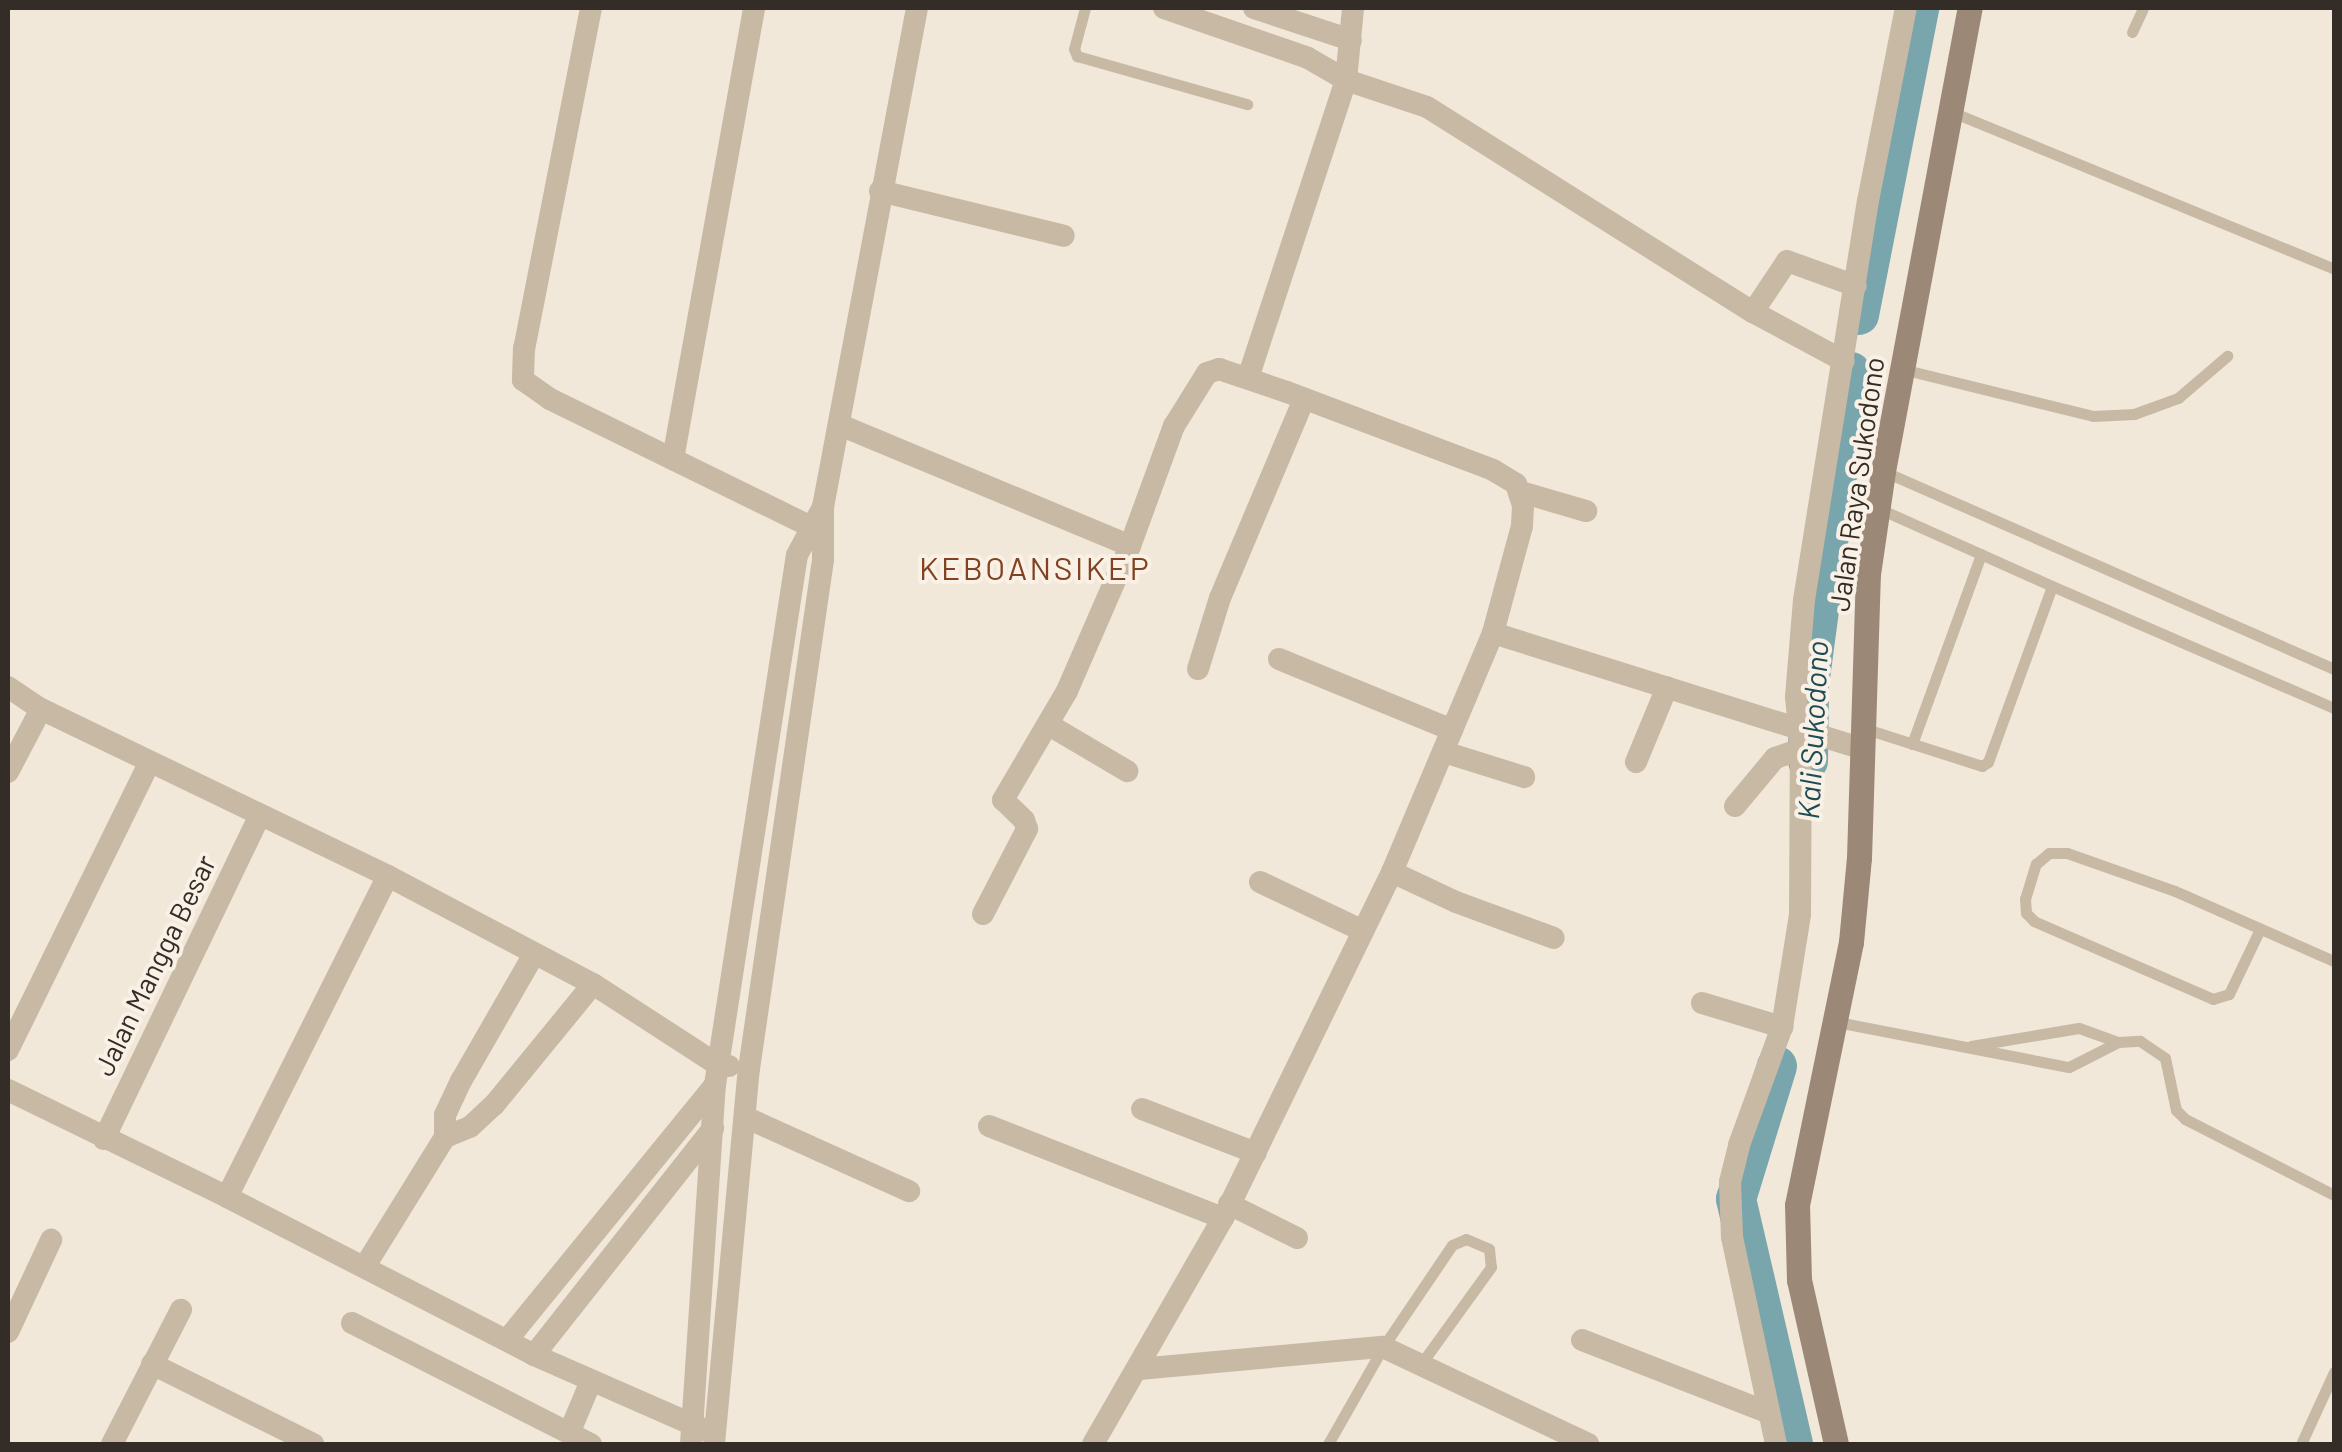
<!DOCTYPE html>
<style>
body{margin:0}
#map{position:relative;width:2342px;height:1452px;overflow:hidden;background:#f1e8d9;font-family:Barlow,sans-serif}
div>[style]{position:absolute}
.river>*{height:40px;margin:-20px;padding:0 20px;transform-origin:20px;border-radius:20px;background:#79a6ad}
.service>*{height:11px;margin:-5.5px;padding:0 5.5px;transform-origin:5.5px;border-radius:5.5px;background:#c8b9a5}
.minor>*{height:22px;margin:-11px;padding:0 11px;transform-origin:11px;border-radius:11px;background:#c8b9a5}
.secondary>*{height:25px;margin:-12.5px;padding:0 12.5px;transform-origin:12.5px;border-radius:12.5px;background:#9c8877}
span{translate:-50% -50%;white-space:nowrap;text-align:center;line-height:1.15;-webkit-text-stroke:8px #f9f1e5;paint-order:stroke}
.street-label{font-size:28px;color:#342c26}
.water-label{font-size:30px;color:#1d4c55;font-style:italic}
.quarter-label{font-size:32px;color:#824121;letter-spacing:2.5px}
.frame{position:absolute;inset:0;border:10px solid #342c26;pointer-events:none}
</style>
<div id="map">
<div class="river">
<div style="left:1859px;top:315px;width:313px;rotate:-78.9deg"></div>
<div style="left:1808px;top:761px;width:76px;rotate:-89.2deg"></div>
<div style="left:1809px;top:685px;width:316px;rotate:-82.4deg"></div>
<div style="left:1777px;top:1066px;width:139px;rotate:107.1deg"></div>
<div style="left:1736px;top:1199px;width:252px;rotate:76.9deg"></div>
</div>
<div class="service">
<div style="left:1085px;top:8px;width:42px;rotate:105deg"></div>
<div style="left:1074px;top:49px;width:8px;rotate:67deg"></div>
<div style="left:1077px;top:56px;width:177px;rotate:15.8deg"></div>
<div style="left:2132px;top:32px;width:26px;rotate:-65deg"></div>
<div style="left:1952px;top:112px;width:413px;rotate:22.3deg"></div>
<div style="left:1902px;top:369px;width:197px;rotate:13.8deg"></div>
<div style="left:2093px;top:416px;width:41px;rotate:-2.8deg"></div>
<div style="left:2134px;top:414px;width:47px;rotate:-20deg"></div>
<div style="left:2178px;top:398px;width:65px;rotate:-40.6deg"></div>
<div style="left:1883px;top:471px;width:493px;rotate:23.7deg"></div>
<div style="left:2052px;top:586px;width:307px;rotate:23.4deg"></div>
<div style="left:1863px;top:728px;width:125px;rotate:17.7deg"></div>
<div style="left:1982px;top:766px;width:7px;rotate:-34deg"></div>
<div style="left:1988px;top:762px;width:187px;rotate:-70deg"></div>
<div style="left:2052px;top:586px;width:191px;rotate:-155.9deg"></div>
<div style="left:1912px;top:744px;width:202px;rotate:-70deg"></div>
<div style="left:2260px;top:929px;width:72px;rotate:115.5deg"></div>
<div style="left:2229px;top:994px;width:17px;rotate:163deg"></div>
<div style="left:2213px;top:999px;width:195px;rotate:-156.5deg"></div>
<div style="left:2034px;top:921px;width:11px;rotate:-135deg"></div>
<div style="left:2026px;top:913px;width:14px;rotate:-94deg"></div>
<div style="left:2025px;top:899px;width:37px;rotate:-73deg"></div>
<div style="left:2036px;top:864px;width:17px;rotate:-40deg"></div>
<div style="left:2049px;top:853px;width:18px"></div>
<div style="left:2067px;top:853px;width:114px;rotate:19.4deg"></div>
<div style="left:2175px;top:891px;width:174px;rotate:23.8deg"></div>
<div style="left:1837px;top:1022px;width:236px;rotate:11deg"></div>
<div style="left:2069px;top:1067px;width:55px;rotate:-27deg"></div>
<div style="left:2118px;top:1042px;width:22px;rotate:-3deg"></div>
<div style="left:2140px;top:1041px;width:30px;rotate:34deg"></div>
<div style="left:2165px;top:1058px;width:53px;rotate:78.1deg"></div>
<div style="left:2176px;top:1110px;width:13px;rotate:45deg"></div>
<div style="left:2185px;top:1119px;width:167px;rotate:27deg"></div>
<div style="left:1971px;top:1046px;width:109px;rotate:-9.5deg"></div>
<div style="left:2079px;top:1028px;width:41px;rotate:19.7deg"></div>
<div style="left:1328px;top:1444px;width:112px;rotate:-60.4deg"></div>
<div style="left:1383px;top:1347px;width:123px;rotate:-55.9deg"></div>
<div style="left:1452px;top:1245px;width:15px;rotate:-23deg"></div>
<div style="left:1466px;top:1239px;width:25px;rotate:23deg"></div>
<div style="left:1489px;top:1249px;width:18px;rotate:84deg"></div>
<div style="left:1491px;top:1267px;width:120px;rotate:125.8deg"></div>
<div style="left:2301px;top:1444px;width:79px;rotate:-65.4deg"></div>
</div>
<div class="minor">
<div style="left:591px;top:8px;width:347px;rotate:101.1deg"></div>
<div style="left:524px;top:348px;width:32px;rotate:92deg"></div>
<div style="left:523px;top:380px;width:33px;rotate:35deg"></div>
<div style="left:550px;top:399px;width:304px;rotate:26.1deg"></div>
<div style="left:1164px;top:8px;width:152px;rotate:19.1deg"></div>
<div style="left:1308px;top:58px;width:44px;rotate:30.1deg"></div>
<div style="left:1346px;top:80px;width:85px;rotate:18.4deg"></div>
<div style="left:1427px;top:107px;width:385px;rotate:32.2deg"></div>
<div style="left:1753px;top:312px;width:103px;rotate:28.3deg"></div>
<div style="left:1254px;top:8px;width:102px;rotate:18.3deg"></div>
<div style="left:880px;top:191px;width:189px;rotate:13.7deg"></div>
<div style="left:1753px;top:312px;width:61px;rotate:-56.3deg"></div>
<div style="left:1787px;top:261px;width:73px;rotate:19.9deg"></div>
<div style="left:1248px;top:378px;width:314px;rotate:-71.8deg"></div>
<div style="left:1346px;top:80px;width:72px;rotate:-84.4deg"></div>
<div style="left:840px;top:425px;width:314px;rotate:22.6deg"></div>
<div style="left:673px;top:459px;width:458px;rotate:-79.8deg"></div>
<div style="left:1521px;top:492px;width:68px;rotate:16.3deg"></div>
<div style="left:1493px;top:633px;width:386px;rotate:17.4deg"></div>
<div style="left:1279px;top:659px;width:187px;rotate:22.3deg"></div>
<div style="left:1198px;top:669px;width:74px;rotate:-72.8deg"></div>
<div style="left:1220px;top:598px;width:216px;rotate:-67.1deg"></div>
<div style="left:8px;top:687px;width:40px;rotate:34deg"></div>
<div style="left:41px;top:709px;width:385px;rotate:25.7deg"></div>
<div style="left:388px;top:876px;width:232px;rotate:27.8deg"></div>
<div style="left:593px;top:984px;width:149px;rotate:32.9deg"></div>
<div style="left:718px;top:1065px;width:11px;rotate:5deg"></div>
<div style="left:1049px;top:725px;width:91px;rotate:30.5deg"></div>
<div style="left:1444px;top:752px;width:84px;rotate:17.4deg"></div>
<div style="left:1636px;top:762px;width:81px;rotate:-67.5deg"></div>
<div style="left:8px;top:772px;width:71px;rotate:-62.4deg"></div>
<div style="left:1735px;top:806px;width:62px;rotate:-50.2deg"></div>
<div style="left:1775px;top:758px;width:28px;rotate:-19deg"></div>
<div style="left:1392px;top:872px;width:71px;rotate:25.1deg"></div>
<div style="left:1456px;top:902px;width:104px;rotate:20.2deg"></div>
<div style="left:1260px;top:882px;width:112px;rotate:25.4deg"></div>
<div style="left:983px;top:914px;width:96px;rotate:-62.6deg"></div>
<div style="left:1027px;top:829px;width:9px;rotate:-108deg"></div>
<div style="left:1024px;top:820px;width:29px;rotate:-136deg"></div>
<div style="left:1003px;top:800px;width:126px;rotate:-59.6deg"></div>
<div style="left:1067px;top:691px;width:158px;rotate:-66.5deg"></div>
<div style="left:1130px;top:546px;width:128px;rotate:-69.9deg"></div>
<div style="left:1174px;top:426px;width:62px;rotate:-58.1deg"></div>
<div style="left:1207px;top:373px;width:13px;rotate:-18deg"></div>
<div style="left:1219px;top:369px;width:72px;rotate:18.7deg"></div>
<div style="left:1287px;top:392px;width:220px;rotate:20.7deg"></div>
<div style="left:1493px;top:470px;width:27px;rotate:31deg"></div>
<div style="left:1516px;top:484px;width:23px;rotate:72deg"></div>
<div style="left:1523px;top:506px;width:20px;rotate:93deg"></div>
<div style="left:1522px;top:526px;width:111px;rotate:105.2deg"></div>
<div style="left:1493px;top:633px;width:259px;rotate:112.9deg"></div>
<div style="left:1392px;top:872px;width:385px;rotate:116deg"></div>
<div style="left:1223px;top:1218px;width:261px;rotate:119.9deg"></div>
<div style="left:1702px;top:1003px;width:84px;rotate:16.7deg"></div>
<div style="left:8px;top:1050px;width:321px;rotate:-63.8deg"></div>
<div style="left:8px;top:1090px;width:244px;rotate:26deg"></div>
<div style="left:227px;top:1197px;width:345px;rotate:27.2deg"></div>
<div style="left:534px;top:1355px;width:187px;rotate:23.7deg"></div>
<div style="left:1142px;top:1109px;width:122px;rotate:21.1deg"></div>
<div style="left:747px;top:1118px;width:178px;rotate:24.3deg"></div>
<div style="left:989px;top:1126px;width:251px;rotate:21.5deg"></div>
<div style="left:445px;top:1137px;width:27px;rotate:-22deg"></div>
<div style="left:470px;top:1127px;width:33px;rotate:-43deg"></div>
<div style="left:494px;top:1105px;width:156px;rotate:-50.7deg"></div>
<div style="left:104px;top:1139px;width:357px;rotate:-64.3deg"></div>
<div style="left:227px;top:1197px;width:359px;rotate:-63.4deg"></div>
<div style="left:1229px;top:1204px;width:76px;rotate:26.6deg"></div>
<div style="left:365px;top:1266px;width:152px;rotate:-58.2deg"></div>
<div style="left:445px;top:1137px;width:22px;rotate:-90deg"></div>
<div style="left:445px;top:1115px;width:38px;rotate:-65deg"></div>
<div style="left:461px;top:1081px;width:146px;rotate:-60.1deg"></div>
<div style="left:352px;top:1323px;width:268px;rotate:26.9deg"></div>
<div style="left:8px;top:1332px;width:102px;rotate:-64.9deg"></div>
<div style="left:507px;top:1340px;width:329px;rotate:-50.8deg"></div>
<div style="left:1582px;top:1340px;width:199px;rotate:21.3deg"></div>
<div style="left:534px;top:1355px;width:289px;rotate:-51.7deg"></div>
<div style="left:152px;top:1364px;width:180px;rotate:26.4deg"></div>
<div style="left:1139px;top:1369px;width:245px;rotate:-5.2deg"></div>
<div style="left:1383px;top:1347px;width:227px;rotate:25.3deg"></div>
<div style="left:570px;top:1431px;width:54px;rotate:-67.2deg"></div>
<div style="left:112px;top:1444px;width:151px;rotate:-62.8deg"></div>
<div style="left:691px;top:1444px;width:360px;rotate:-86.2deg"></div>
<div style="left:715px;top:1085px;width:536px;rotate:-81.21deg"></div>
<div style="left:797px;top:555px;width:55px;rotate:-61.6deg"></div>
<div style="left:714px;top:1444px;width:377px;rotate:-84.7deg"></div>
<div style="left:749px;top:1069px;width:514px;rotate:-81.73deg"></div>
<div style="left:823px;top:560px;width:53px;rotate:-90deg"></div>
<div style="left:823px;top:507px;width:508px;rotate:-79.33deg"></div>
<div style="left:1776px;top:1444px;width:212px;rotate:-102deg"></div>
<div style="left:1732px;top:1237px;width:55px;rotate:-92.1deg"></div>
<div style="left:1730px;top:1182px;width:38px;rotate:-76deg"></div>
<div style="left:1739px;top:1145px;width:126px;rotate:-70deg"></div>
<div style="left:1782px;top:1027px;width:114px;rotate:-80.9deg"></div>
<div style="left:1800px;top:914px;width:165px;rotate:-89.7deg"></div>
<div style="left:1801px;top:749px;width:52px;rotate:-95.5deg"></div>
<div style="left:1796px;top:697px;width:97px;rotate:-85.3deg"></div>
<div style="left:1804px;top:600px;width:404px;rotate:-80.9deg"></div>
<div style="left:1868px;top:201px;width:197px;rotate:-78.9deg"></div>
</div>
<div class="secondary">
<div style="left:1836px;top:1444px;width:168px;rotate:-102.7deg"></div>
<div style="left:1799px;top:1280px;width:75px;rotate:-91.5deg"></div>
<div style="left:1797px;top:1205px;width:268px;rotate:-78.4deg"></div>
<div style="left:1851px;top:942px;width:84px;rotate:-84.6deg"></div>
<div style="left:1859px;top:858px;width:284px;rotate:-88.2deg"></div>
<div style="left:1868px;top:574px;width:104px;rotate:-81.7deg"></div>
<div style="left:1883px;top:471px;width:471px;rotate:-79.4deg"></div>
</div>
<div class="street-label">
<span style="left:1856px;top:484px;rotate:-82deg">Jalan Raya Sukodono</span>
<span style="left:154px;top:965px;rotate:-64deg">Jalan Mangga Besar</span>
</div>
<div class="water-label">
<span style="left:1812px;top:730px;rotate:-87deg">Kali Sukodono</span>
</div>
<div class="quarter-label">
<span style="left:1035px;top:567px">KEBOANSIKEP</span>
</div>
<div class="frame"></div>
</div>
